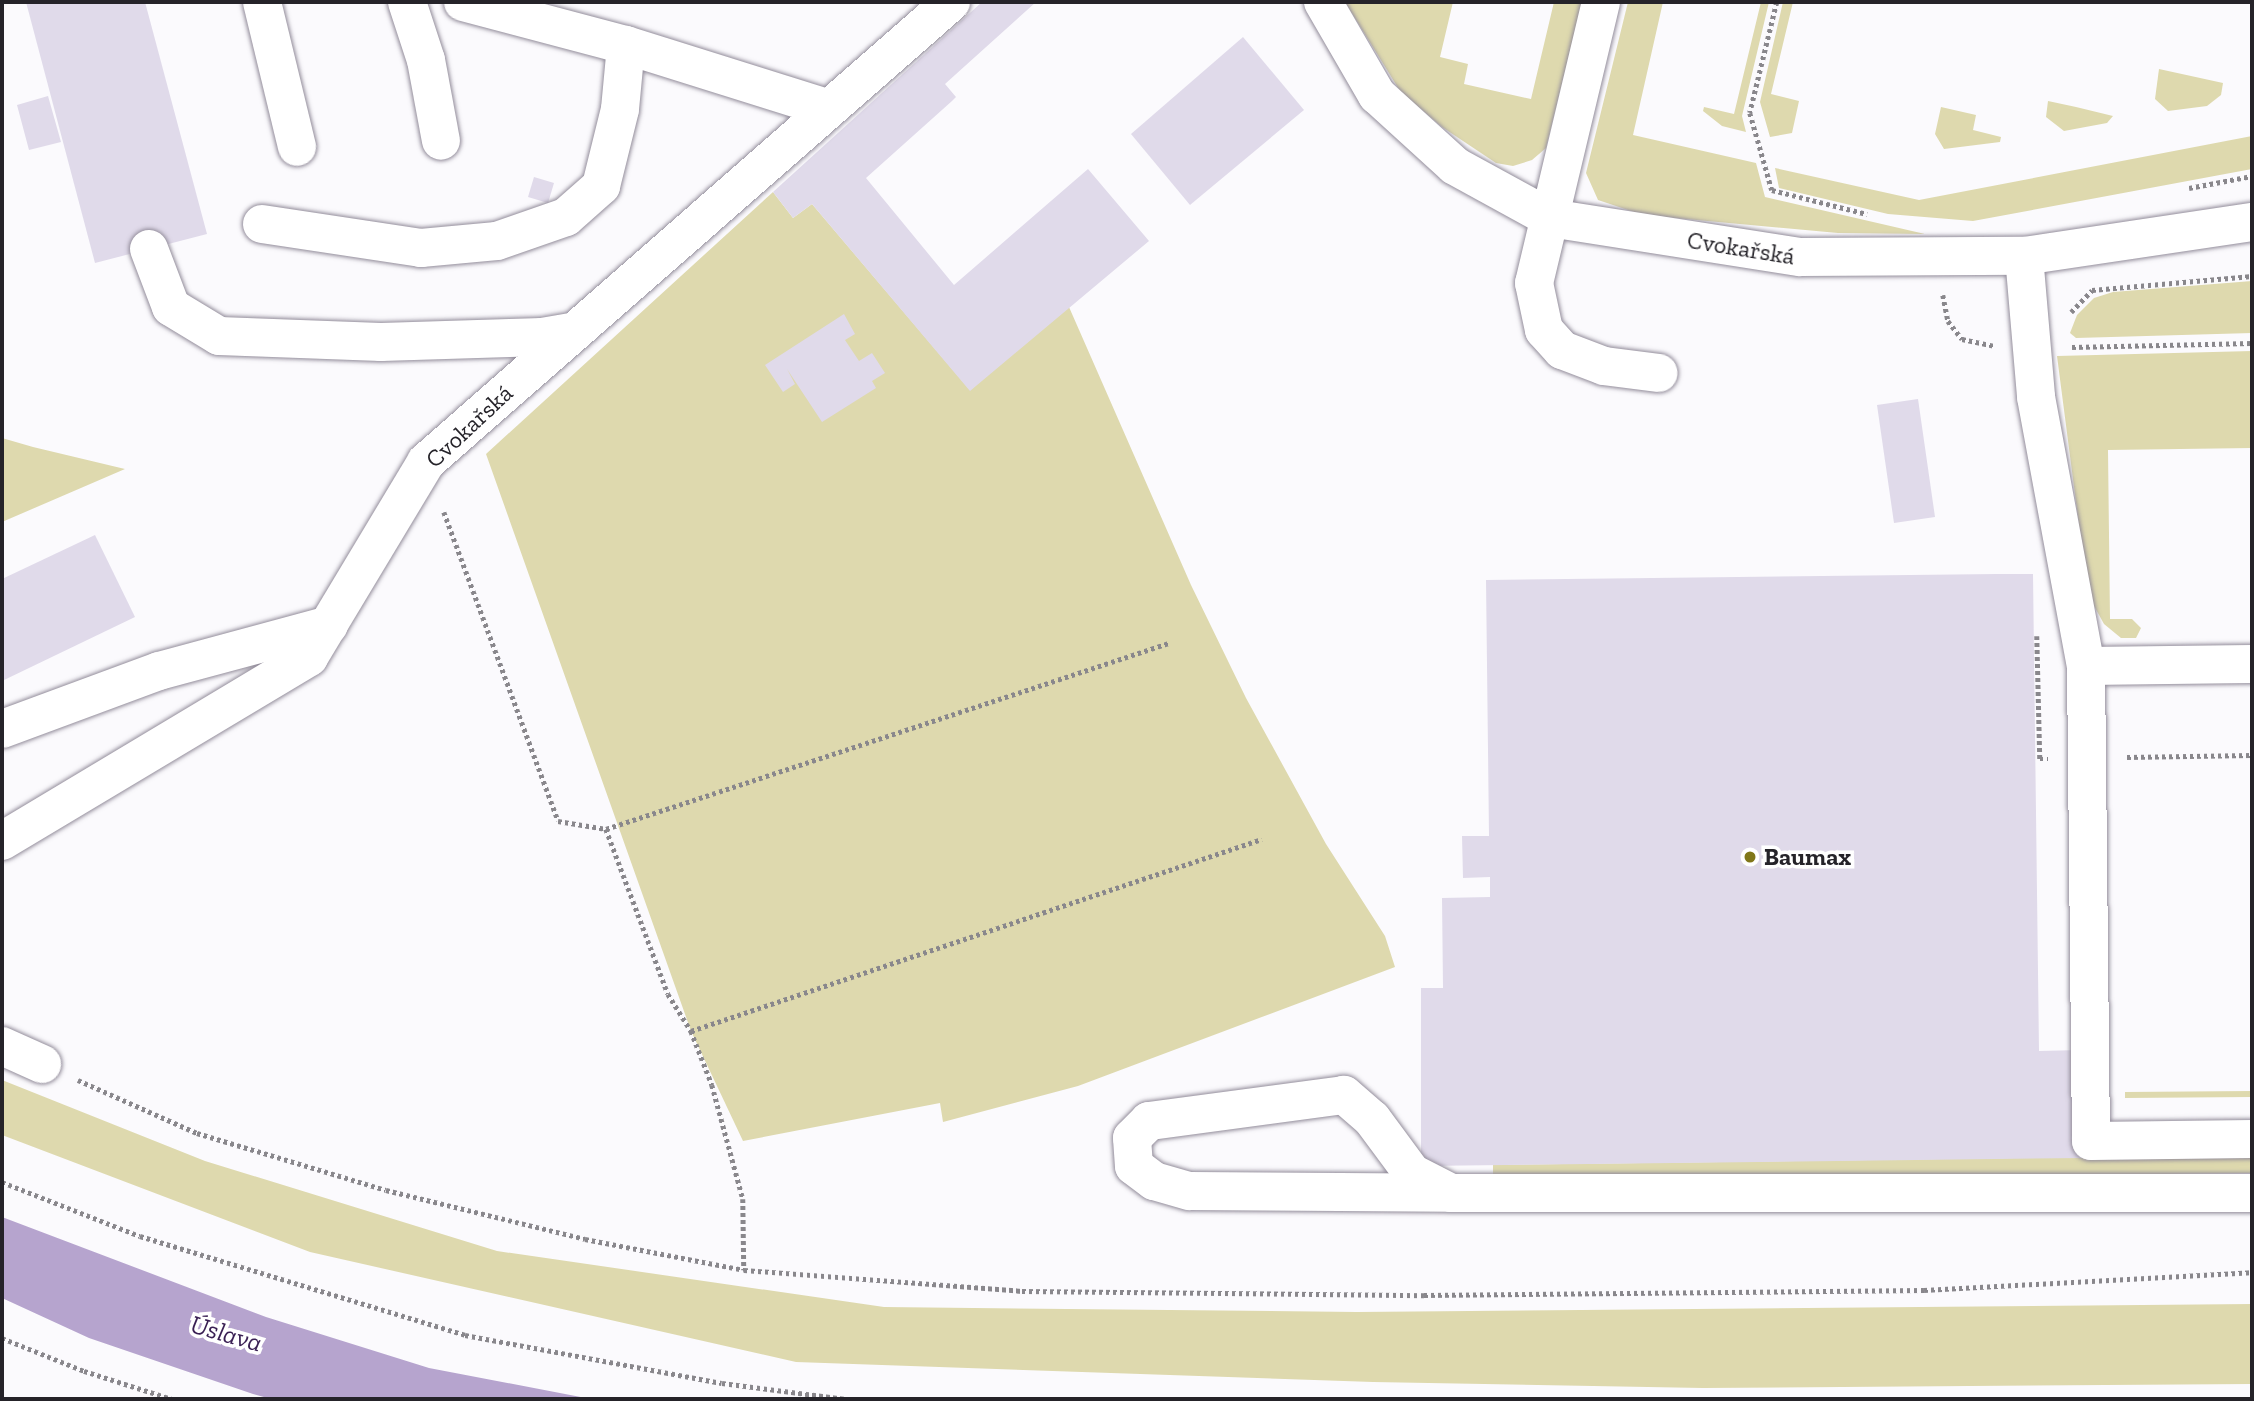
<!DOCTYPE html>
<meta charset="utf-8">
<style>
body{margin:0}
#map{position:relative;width:2254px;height:1401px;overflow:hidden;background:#fbfafd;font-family:"Zilla Slab",serif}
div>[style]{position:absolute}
.green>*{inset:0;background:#ded9ae}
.water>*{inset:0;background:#b6a4ce}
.building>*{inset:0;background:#e0daea}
.path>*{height:4.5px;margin-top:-2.25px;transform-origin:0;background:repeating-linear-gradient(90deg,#89878c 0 3.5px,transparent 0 7px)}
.roads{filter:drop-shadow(0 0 2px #938d9b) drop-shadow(0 0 2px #938d9b)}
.minor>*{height:38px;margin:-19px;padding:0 19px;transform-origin:19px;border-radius:19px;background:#fff}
.dots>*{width:19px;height:19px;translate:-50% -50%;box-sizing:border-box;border:4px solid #fff;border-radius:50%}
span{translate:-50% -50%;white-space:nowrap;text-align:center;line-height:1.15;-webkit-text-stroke:7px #fff;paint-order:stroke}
.street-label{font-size:24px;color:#252329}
.poi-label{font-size:24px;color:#252329;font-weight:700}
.left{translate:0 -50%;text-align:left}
.water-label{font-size:26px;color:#391f53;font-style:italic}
.frame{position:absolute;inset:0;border:4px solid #252329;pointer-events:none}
</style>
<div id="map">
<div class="green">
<div style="clip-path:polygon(1345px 2px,1453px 2px,1440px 57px,1468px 64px,1464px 84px,1531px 99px,1554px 2px,1582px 2px,1546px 148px,1532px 160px,1513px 166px,1496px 163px,1442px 127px,1400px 91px)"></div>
<div style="clip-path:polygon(1628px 2px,1663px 2px,1633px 135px,1756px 163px,1765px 197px,1925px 234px,1838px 233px,1643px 215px,1598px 200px,1586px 173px)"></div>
<div style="clip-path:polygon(1761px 2px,1769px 2px,1742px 116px,1746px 132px,1722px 126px,1703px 111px,1704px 107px,1734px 114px)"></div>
<div style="clip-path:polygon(1783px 2px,1793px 2px,1771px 94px,1799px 101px,1792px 133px,1770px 137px,1760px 102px)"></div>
<div style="clip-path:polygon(2159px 69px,2223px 83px,2221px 95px,2207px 106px,2168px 111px,2155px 99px)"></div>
<div style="clip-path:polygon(2048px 101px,2076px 107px,2113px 116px,2107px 123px,2064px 131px,2046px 117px)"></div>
<div style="clip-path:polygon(1941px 107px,1976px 115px,1973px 130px,2001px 137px,2000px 142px,1944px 149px,1935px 134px)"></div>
<div style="clip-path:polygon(2252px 136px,2252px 169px,1973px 221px,1888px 214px,1779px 188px,1775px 168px,1919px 200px)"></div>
<div style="clip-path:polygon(773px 192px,793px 218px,812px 204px,970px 390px,1069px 307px,1191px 585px,1246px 698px,1326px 844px,1385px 936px,1395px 967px,1078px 1086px,943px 1122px,940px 1103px,743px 1141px,691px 1031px,486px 454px)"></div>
<div style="clip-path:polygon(2252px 281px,2252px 333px,2076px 338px,2070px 333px,2077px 315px,2094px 298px,2113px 292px)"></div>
<div style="clip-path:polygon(2252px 351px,2252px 448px,2108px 450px,2110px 619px,2132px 619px,2141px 628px,2136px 638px,2121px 638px,2104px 624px,2093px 604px,2083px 556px,2057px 356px)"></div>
<div style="clip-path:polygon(2px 438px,33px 447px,125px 469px,2px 522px)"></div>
<div style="clip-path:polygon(2px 1080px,205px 1161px,497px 1251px,884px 1307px,1357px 1312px,2252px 1304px,2252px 1384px,1703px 1388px,1373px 1382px,796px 1362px,310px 1252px,2px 1135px)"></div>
<div style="clip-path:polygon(2252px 1091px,2252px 1097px,2125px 1098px,2125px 1092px)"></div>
<div style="clip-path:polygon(2252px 1155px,2252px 1173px,1493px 1182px,1493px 1165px)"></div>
</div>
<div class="water">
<div style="clip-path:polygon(2px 1217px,266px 1317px,429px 1368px,591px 1399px,271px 1399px,253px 1394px,89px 1338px,2px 1298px)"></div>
</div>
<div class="building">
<div style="clip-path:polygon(26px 2px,145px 2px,207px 234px,95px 263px)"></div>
<div style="clip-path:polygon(982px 2px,1036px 2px,945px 84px,956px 97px,952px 101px,866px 178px,954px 285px,1088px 169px,1149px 241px,970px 391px,812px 204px,793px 218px,773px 192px)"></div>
<div style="clip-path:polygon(1243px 37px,1304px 110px,1190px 205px,1131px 134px)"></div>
<div style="clip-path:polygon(48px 96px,61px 142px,29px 150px,17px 105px)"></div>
<div style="clip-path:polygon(534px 177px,554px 183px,548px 203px,528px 197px)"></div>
<div style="clip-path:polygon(844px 314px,855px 334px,845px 340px,859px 361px,872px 353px,885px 373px,872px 381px,876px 388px,822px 422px,787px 369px,795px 384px,783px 392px,765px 365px)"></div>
<div style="clip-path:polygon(1918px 399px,1935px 517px,1894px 523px,1877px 405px)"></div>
<div style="clip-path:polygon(95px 535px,135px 617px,2px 681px,2px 579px)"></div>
<div style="clip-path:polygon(1997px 574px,2033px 574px,2039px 1051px,2081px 1050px,2082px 1158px,1421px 1166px,1421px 988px,1443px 988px,1442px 898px,1490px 897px,1490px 877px,1463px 878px,1462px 836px,1489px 836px,1486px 580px)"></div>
</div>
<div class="path">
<div style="left:1777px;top:2px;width:114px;rotate:103.7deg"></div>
<div style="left:1750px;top:113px;width:80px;rotate:74.1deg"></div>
<div style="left:1772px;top:190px;width:98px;rotate:14.2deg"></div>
<div style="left:2189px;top:188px;width:64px;rotate:-10.8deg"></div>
<div style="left:1943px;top:295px;width:26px;rotate:79deg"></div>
<div style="left:1948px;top:321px;width:23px;rotate:52deg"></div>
<div style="left:1962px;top:339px;width:33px;rotate:12deg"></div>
<div style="left:2071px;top:312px;width:30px;rotate:-46deg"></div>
<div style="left:2092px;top:290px;width:161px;rotate:-5deg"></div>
<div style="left:2072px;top:347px;width:180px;rotate:-1.3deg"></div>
<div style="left:444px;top:512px;width:329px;rotate:69.7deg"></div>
<div style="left:558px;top:821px;width:49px;rotate:9.5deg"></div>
<div style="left:606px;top:829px;width:593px;rotate:-18.28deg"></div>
<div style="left:2037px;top:636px;width:123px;rotate:88.6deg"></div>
<div style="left:2040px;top:759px;width:8px"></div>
<div style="left:2127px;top:757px;width:125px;rotate:-0.9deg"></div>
<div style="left:606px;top:829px;width:176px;rotate:69.4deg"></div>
<div style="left:668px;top:994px;width:44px;rotate:58.1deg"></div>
<div style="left:691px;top:1031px;width:602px;rotate:-18.59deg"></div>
<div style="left:691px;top:1031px;width:58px;rotate:68.7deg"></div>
<div style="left:712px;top:1085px;width:118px;rotate:74.8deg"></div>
<div style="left:743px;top:1199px;width:71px;rotate:89.2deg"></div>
<div style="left:78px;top:1080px;width:130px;rotate:24deg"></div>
<div style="left:197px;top:1133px;width:197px;rotate:16.8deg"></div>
<div style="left:386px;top:1190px;width:205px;rotate:13.8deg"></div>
<div style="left:585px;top:1239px;width:162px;rotate:11deg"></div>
<div style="left:744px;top:1270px;width:279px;rotate:4.3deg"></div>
<div style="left:1022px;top:1291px;width:402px;rotate:0.6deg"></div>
<div style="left:1424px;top:1295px;width:500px;rotate:-0.57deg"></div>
<div style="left:1924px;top:1290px;width:328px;rotate:-3.1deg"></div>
<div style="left:2px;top:1182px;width:148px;rotate:21.4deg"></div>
<div style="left:140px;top:1236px;width:340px;rotate:16.9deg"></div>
<div style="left:465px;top:1335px;width:261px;rotate:10.6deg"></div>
<div style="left:722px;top:1383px;width:125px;rotate:7.4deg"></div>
<div style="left:2px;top:1338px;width:88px;rotate:21.9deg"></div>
<div style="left:84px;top:1371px;width:92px;rotate:17.7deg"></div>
</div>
<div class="roads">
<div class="minor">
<div style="left:262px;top:2px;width:149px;rotate:76.4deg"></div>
<div style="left:407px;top:2px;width:61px;rotate:71.9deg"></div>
<div style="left:426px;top:60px;width:82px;rotate:79.5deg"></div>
<div style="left:463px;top:2px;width:169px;rotate:14.8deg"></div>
<div style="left:626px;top:45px;width:211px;rotate:17.4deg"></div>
<div style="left:1323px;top:2px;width:108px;rotate:59.9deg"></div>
<div style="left:1377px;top:95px;width:105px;rotate:42.3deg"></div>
<div style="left:1455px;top:166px;width:108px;rotate:28.7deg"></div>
<div style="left:1550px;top:218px;width:253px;rotate:8.9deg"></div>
<div style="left:1800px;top:257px;width:224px;rotate:-0.3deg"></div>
<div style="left:2024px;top:256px;width:231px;rotate:-8.5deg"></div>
<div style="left:1601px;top:2px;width:289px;rotate:103.4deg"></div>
<div style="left:1534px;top:283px;width:48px;rotate:78deg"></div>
<div style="left:1544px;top:330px;width:27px;rotate:48deg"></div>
<div style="left:1562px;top:350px;width:45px;rotate:20.9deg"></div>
<div style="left:1604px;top:366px;width:55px;rotate:7.3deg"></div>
<div style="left:262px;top:224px;width:161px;rotate:8.6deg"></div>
<div style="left:421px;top:248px;width:76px;rotate:-5.3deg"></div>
<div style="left:497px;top:241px;width:73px;rotate:-19.2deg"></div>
<div style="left:566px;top:217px;width:47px;rotate:-41.5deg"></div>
<div style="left:601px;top:186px;width:79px;rotate:-76.1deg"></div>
<div style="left:620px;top:109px;width:64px;rotate:-84.6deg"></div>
<div style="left:149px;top:249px;width:62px;rotate:69.2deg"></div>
<div style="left:171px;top:307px;width:56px;rotate:31.1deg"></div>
<div style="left:219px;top:336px;width:162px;rotate:2.1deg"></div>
<div style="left:381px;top:342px;width:161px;rotate:-1.8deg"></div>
<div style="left:542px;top:337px;width:34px;rotate:-10deg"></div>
<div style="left:2024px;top:256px;width:142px;rotate:85.1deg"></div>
<div style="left:2036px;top:397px;width:274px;rotate:79.5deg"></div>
<div style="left:2086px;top:666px;width:475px;rotate:89.4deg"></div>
<div style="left:2091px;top:1141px;width:161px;rotate:-0.7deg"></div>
<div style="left:2086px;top:666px;width:166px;rotate:-0.7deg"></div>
<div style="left:2px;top:729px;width:167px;rotate:-20.3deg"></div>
<div style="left:159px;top:671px;width:176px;rotate:-15.1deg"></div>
<div style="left:2px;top:841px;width:358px;rotate:-30.9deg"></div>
<div style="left:309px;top:657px;width:227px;rotate:-59deg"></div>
<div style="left:426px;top:462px;width:698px;rotate:-41.22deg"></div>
<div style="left:2px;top:1046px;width:44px;rotate:24.2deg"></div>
<div style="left:1451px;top:1193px;width:44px;rotate:-152.9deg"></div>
<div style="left:1412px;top:1173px;width:67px;rotate:-126.5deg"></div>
<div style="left:1372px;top:1119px;width:37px;rotate:-139deg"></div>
<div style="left:1344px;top:1095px;width:197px;rotate:172.4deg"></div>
<div style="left:1149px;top:1121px;width:24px;rotate:135deg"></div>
<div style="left:1132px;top:1138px;width:28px;rotate:86deg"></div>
<div style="left:1134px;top:1166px;width:25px;rotate:37deg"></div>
<div style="left:1154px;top:1181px;width:37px;rotate:16deg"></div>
<div style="left:1190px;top:1191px;width:261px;rotate:0.4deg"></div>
<div style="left:1451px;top:1193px;width:801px"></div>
</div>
</div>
<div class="dots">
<div style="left:1750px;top:857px;background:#807619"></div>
</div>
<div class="street-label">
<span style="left:1741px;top:248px;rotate:9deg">Cvokařská</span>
<span style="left:469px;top:426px;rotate:-43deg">Cvokařská</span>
</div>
<div class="poi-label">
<span class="left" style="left:1764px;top:857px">Baumax</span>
</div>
<div class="water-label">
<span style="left:226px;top:1334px;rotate:16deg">Úslava</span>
</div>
<div class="frame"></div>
</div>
